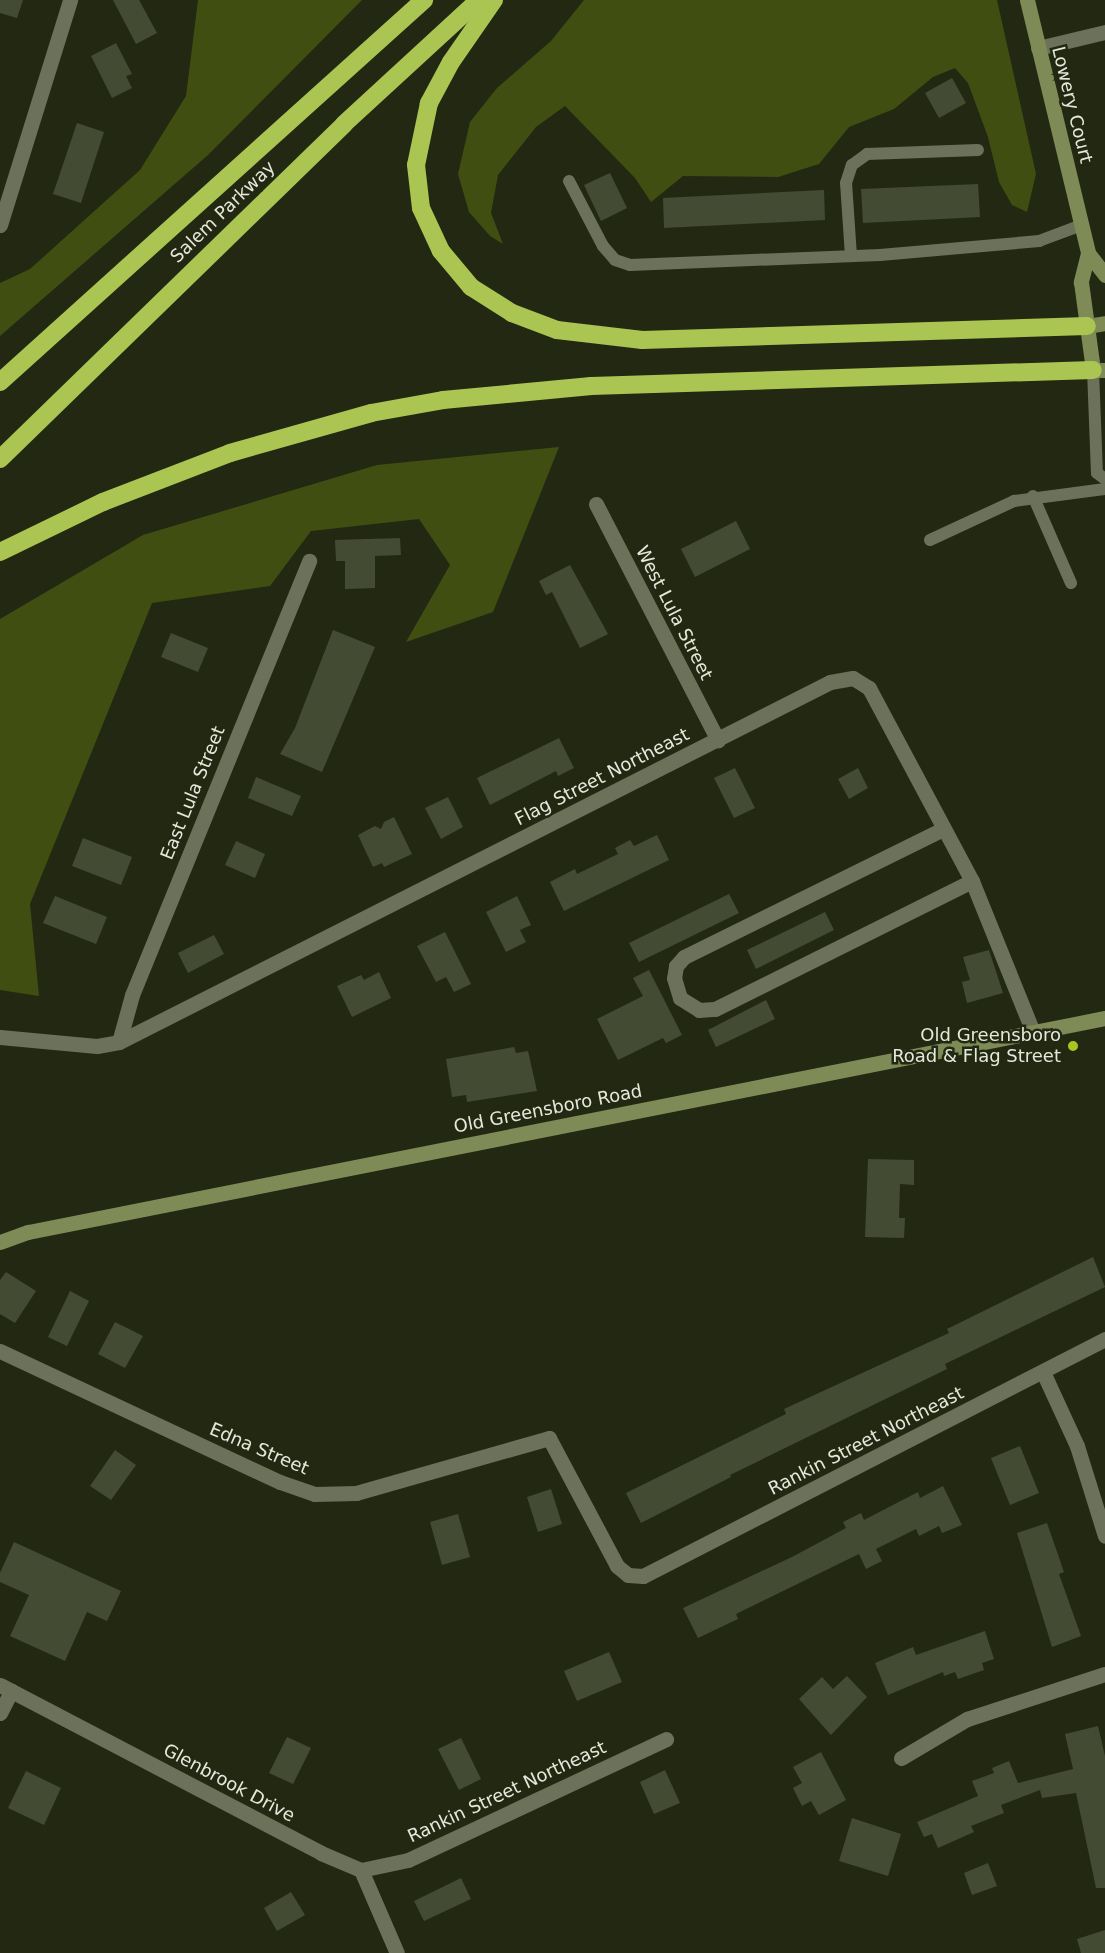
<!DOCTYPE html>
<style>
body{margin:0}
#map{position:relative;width:1105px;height:1953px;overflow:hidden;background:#232812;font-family:"DejaVu Sans",sans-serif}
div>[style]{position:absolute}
.green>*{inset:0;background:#414e12}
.building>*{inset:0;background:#444b33}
.lane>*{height:12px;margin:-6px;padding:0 6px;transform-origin:6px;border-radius:6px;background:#6b7259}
.street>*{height:15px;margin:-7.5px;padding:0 7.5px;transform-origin:7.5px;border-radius:7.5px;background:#6b7259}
.secondary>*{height:15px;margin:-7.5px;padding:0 7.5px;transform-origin:7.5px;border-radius:7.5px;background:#7e8b57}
.highway>*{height:18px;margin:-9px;padding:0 9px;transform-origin:9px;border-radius:9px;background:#abc552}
.dots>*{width:16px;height:16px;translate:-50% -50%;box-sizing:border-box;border:3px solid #232812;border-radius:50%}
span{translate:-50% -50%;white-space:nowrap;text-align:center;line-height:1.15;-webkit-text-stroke:5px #232812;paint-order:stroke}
.street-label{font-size:18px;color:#e4e9db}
.poi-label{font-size:18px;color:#e4e9db}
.right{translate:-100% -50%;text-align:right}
</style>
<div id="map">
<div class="green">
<div style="clip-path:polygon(198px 0,362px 0,208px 155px,0 336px,0 283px,30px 269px,140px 170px,186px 96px)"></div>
<div style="clip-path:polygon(584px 0,997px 0,1036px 174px,1027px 212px,1012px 205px,999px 182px,988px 137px,968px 83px,955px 68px,933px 77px,894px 109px,849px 127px,819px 164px,778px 177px,683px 176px,651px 202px,635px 178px,565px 106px,536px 127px,498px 175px,491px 213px,503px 244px,490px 236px,469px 212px,458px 174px,470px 122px,497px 88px,551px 41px)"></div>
<div style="clip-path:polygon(559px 447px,493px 612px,406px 642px,450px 565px,419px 519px,311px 531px,270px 586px,152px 603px,30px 904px,39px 996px,0 990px,0 619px,143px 535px,377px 465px)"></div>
</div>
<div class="building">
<div style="clip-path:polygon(0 0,23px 0,17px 18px,0 13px)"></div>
<div style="clip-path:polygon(113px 0,139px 0,157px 33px,136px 44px)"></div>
<div style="clip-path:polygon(116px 43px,132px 74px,126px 76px,132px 88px,112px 98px,91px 56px)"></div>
<div style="clip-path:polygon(952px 78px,966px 103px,939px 118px,925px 93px)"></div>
<div style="clip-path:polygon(77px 123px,104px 132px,81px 203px,53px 194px)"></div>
<div style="clip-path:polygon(610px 173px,627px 208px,601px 221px,584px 185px)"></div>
<div style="clip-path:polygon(978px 184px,980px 217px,863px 223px,861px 189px)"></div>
<div style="clip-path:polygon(824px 190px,825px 220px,664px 228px,663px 198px)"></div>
<div style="clip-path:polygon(736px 521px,750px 549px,695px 577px,681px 549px)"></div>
<div style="clip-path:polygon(400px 538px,401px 555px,375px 556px,375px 588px,345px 589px,345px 561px,336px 561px,335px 540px)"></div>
<div style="clip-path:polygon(570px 565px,608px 634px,580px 648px,552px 592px,546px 595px,539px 581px)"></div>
<div style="clip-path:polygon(333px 630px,375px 647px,322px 772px,280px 754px,295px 728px)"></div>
<div style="clip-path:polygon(171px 633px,208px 648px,198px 672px,161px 657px)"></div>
<div style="clip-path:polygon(559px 738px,574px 768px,558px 776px,556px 771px,490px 805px,477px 778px)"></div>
<div style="clip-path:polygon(735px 768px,755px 808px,734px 818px,714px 778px)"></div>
<div style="clip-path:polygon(858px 768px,868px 788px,849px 799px,838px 779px)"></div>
<div style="clip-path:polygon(256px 777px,301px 796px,292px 816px,248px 798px)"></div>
<div style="clip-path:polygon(448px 797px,463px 827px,441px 839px,425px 808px)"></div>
<div style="clip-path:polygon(394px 817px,412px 854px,384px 867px,382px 863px,373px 867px,358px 835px,375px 826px,381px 829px,384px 822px)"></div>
<div style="clip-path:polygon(657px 835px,669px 860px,564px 911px,550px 882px,575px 869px,577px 874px,618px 854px,615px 848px,630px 840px,634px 846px)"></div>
<div style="clip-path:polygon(83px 838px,132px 857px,121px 885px,72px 866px)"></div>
<div style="clip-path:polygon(236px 841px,265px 854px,255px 878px,225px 865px)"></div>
<div style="clip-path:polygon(729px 894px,739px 913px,639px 962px,629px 943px)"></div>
<div style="clip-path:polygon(55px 896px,107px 917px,96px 944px,43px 923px)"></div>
<div style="clip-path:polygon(517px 896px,531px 925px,520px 930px,526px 942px,506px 952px,486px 912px)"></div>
<div style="clip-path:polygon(825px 912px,834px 930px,756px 969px,747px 950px)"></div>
<div style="clip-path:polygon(445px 932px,471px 984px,454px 992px,446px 977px,436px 982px,417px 946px)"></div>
<div style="clip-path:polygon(214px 935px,224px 954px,188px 973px,178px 953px)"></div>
<div style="clip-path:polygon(989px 950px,1003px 993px,967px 1003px,962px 982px,970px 980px,963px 957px)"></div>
<div style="clip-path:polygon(649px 970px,682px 1035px,666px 1043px,663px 1038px,618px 1060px,597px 1019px,643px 996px,633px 978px)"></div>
<div style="clip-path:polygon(379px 972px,391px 998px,352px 1017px,337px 986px,361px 975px,364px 980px)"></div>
<div style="clip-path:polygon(766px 1000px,775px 1019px,716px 1047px,708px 1030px)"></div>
<div style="clip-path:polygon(514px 1047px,516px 1053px,528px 1051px,537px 1091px,467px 1102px,466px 1095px,452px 1097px,446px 1059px)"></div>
<div style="clip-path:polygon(868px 1159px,914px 1160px,914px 1185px,900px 1184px,899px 1218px,905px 1218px,904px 1238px,865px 1237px)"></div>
<div style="clip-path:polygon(1093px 1257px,1105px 1287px,945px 1364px,947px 1369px,730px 1475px,731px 1477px,641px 1523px,626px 1493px,786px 1414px,784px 1409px,949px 1333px,947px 1329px)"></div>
<div style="clip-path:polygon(6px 1272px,36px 1291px,15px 1323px,0 1314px,0 1280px)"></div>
<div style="clip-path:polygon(70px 1291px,89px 1301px,67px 1346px,48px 1337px)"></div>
<div style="clip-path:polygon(115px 1322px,143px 1336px,125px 1368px,98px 1354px)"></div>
<div style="clip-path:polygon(1020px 1446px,1039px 1493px,1010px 1505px,991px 1458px)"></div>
<div style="clip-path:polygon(115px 1450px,136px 1465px,111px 1500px,90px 1486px)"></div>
<div style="clip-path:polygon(943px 1486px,962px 1525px,942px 1533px,939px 1526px,919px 1536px,916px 1529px,876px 1549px,882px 1561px,866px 1569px,859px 1554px,736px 1614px,738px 1619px,698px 1638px,683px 1608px,792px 1557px,846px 1528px,843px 1522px,861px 1513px,864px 1520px,918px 1492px,920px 1498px)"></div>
<div style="clip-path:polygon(551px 1489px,562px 1524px,538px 1532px,527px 1497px)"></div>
<div style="clip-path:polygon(458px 1514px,470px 1557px,442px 1565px,430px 1522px)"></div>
<div style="clip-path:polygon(1047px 1523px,1064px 1572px,1059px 1574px,1081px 1636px,1052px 1647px,1017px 1533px)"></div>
<div style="clip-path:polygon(14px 1542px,121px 1591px,107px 1621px,87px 1612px,65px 1661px,10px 1636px,29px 1595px,0 1582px,0 1573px)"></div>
<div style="clip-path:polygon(985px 1631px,994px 1659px,982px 1663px,984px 1670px,958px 1679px,955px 1672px,944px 1676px,943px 1672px,888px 1695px,875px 1663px,913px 1647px,916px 1655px)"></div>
<div style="clip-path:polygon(609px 1652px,622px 1682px,577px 1701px,564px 1671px)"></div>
<div style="clip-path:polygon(847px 1676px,867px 1697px,831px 1735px,799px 1699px,822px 1677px,833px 1689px)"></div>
<div style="clip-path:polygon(1098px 1726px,1105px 1756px,1105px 1888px,1096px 1888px,1076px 1793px,1042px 1798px,1040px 1790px,1001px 1805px,1004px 1813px,971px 1826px,974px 1832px,938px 1848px,932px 1834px,924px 1837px,917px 1822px,978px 1796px,972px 1781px,994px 1773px,992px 1768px,1009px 1761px,1018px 1783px,1073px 1769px,1065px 1734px)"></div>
<div style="clip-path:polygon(287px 1737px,311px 1748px,293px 1784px,269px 1773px)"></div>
<div style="clip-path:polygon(461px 1738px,481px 1779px,459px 1790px,438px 1749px)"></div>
<div style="clip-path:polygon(821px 1752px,846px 1800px,819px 1815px,811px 1801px,802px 1806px,793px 1788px,802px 1783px,793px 1767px)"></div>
<div style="clip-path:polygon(665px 1770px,680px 1803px,654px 1814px,640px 1782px)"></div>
<div style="clip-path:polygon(26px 1771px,61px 1788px,44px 1825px,8px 1808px)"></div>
<div style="clip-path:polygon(852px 1818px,901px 1834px,888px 1876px,839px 1861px)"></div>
<div style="clip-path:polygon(988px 1863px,997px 1886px,972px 1895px,964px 1873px)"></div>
<div style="clip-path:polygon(461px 1878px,471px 1899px,424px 1921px,414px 1901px)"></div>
<div style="clip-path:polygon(291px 1892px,305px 1915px,277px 1931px,264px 1908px)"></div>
<div style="clip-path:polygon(1105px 1930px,1105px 1953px,1081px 1953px,1077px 1939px)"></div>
</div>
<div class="lane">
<div style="left:569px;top:181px;width:73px;rotate:62.4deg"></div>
<div style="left:603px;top:246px;width:18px;rotate:49deg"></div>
<div style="left:615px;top:260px;width:16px;rotate:18deg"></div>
<div style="left:630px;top:265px;width:250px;rotate:-2.3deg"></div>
<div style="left:880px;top:255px;width:160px;rotate:-5deg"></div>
<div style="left:1039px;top:241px;width:46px;rotate:-20.4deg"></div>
<div style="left:851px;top:256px;width:73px;rotate:-93.9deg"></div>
<div style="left:846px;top:183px;width:19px;rotate:-72deg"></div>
<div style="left:852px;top:165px;width:19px;rotate:-36deg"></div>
<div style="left:867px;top:154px;width:111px;rotate:-2.1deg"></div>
<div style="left:1093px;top:370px;width:103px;rotate:87.8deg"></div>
<div style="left:1097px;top:473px;width:10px;rotate:37deg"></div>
<div style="left:1033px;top:496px;width:95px;rotate:66.4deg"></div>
<div style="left:930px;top:540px;width:93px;rotate:-24.9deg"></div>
<div style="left:1014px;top:501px;width:92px;rotate:-7.5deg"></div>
</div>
<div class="street">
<div style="left:1038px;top:48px;width:69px;rotate:-13.4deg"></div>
<div style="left:0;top:225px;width:236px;rotate:-72.7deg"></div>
<div style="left:596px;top:504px;width:266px;rotate:62.7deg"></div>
<div style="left:943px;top:829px;width:289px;rotate:153.7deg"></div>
<div style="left:684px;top:957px;width:12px;rotate:132deg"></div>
<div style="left:676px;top:966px;width:12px;rotate:99deg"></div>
<div style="left:674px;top:978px;width:21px;rotate:73deg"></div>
<div style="left:680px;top:998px;width:22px;rotate:32deg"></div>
<div style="left:699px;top:1010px;width:16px;rotate:-4deg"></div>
<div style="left:715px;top:1009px;width:287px;rotate:-26.5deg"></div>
<div style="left:0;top:1037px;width:97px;rotate:5.3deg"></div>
<div style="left:97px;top:1046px;width:22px;rotate:-10deg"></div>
<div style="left:119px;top:1042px;width:797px;rotate:-26.85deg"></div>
<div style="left:830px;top:682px;width:23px;rotate:-10deg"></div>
<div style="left:853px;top:678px;width:19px;rotate:32deg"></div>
<div style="left:869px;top:688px;width:219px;rotate:61.9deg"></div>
<div style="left:972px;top:881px;width:163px;rotate:68deg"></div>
<div style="left:119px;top:1042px;width:49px;rotate:-74.5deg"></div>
<div style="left:132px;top:995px;width:469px;rotate:-67.8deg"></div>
<div style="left:0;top:1351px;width:309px;rotate:25.1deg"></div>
<div style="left:280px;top:1482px;width:37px;rotate:19deg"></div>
<div style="left:315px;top:1494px;width:41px;rotate:-1.4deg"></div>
<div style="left:356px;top:1493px;width:201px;rotate:-15.9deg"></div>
<div style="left:549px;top:1438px;width:145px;rotate:62deg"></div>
<div style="left:617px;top:1566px;width:14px;rotate:39deg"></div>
<div style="left:628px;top:1575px;width:15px;rotate:4deg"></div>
<div style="left:643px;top:1576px;width:519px;rotate:-27.16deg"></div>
<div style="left:1043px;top:1372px;width:81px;rotate:65.3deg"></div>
<div style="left:1077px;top:1446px;width:94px;rotate:72.7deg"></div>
<div style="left:0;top:1685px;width:362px;rotate:27.6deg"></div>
<div style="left:321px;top:1853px;width:43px;rotate:23deg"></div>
<div style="left:361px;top:1870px;width:90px;rotate:66.6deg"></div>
<div style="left:0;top:1713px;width:25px;rotate:-63deg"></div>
<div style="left:901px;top:1758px;width:77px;rotate:-30.6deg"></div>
<div style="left:967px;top:1719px;width:145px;rotate:-18.1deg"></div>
<div style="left:361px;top:1870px;width:48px;rotate:-12deg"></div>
<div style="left:408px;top:1860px;width:285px;rotate:-25.1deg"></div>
</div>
<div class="secondary">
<div style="left:1027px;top:0;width:260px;rotate:76.4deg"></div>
<div style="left:1088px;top:253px;width:28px;rotate:52deg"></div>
<div style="left:1088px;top:253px;width:30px;rotate:104deg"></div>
<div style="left:1081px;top:282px;width:89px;rotate:82.2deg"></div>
<div style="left:1093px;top:370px;width:12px"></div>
<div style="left:1087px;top:326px;width:18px;rotate:-9deg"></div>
<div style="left:0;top:1242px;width:30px;rotate:-20deg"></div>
<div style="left:28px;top:1232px;width:1098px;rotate:-11.24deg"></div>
</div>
<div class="highway">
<div style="left:494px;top:0;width:75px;rotate:124.7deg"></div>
<div style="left:451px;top:62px;width:47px;rotate:118.2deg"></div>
<div style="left:429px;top:103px;width:63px;rotate:101.8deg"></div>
<div style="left:416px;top:165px;width:43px;rotate:83.4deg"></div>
<div style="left:421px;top:208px;width:47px;rotate:65.1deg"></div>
<div style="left:441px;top:251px;width:47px;rotate:50.2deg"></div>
<div style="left:471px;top:287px;width:49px;rotate:32.4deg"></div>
<div style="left:512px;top:313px;width:48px;rotate:20.7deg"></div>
<div style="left:557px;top:330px;width:86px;rotate:6.7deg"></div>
<div style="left:642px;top:340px;width:445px;rotate:-1.8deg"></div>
<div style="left:0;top:382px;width:571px;rotate:-42.02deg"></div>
<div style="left:0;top:459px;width:480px;rotate:-44.2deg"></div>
<div style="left:344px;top:124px;width:183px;rotate:-42.6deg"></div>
<div style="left:0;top:552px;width:114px;rotate:-25.9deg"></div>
<div style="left:103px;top:502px;width:136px;rotate:-21.1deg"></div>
<div style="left:230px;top:453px;width:147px;rotate:-15.8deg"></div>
<div style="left:371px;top:413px;width:73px;rotate:-10.2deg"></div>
<div style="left:443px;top:400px;width:149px;rotate:-5.4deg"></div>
<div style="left:591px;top:386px;width:502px;rotate:-1.83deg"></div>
</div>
<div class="dots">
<div style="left:1073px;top:1046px;background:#a8c71d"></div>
</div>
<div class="street-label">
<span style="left:1072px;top:105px;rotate:76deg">Lowery Court</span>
<span style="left:223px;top:212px;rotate:-44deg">Salem Parkway</span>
<span style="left:674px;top:613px;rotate:63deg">West Lula Street</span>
<span style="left:602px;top:777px;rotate:-27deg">Flag Street Northeast</span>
<span style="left:193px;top:793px;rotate:-68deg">East Lula Street</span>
<span style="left:548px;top:1109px;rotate:-11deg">Old Greensboro Road</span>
<span style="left:866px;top:1441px;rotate:-27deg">Rankin Street Northeast</span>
<span style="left:259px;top:1449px;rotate:23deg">Edna Street</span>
<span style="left:229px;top:1783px;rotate:28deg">Glenbrook Drive</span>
<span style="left:507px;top:1792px;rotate:-25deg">Rankin Street Northeast</span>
</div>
<div class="poi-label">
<span class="right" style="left:1061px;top:1046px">Old Greensboro<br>Road &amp; Flag Street</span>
</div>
</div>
